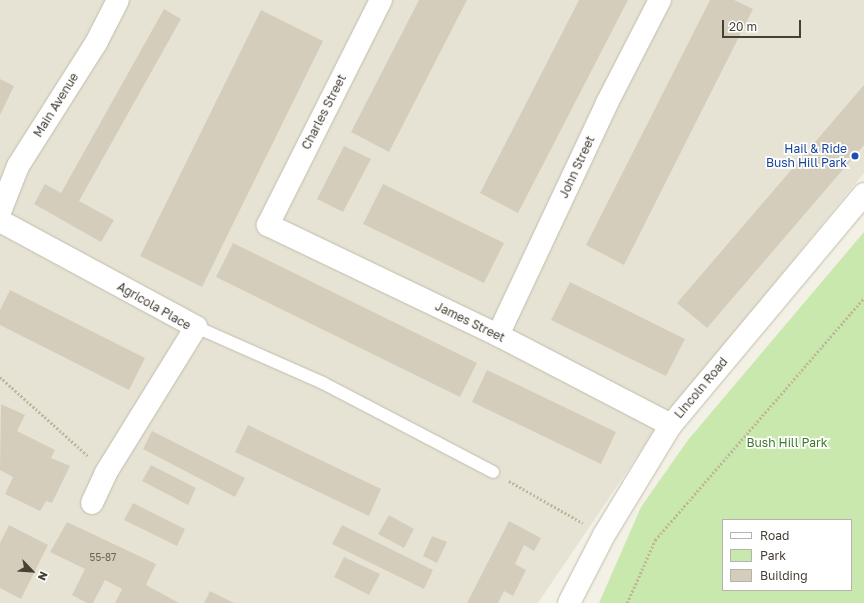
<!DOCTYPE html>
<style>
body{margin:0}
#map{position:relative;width:864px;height:603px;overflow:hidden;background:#f3f0e6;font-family:"Golos Text",sans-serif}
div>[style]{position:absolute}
.residential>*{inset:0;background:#e7e3d4}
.green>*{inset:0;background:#c9e8ae}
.building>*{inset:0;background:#d5cdbb}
.path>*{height:2.5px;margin-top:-1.25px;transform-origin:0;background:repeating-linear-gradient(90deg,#c0b699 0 2px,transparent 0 4px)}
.roads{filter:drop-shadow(0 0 1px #c1bcab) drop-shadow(0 0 1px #c1bcab)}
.lane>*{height:12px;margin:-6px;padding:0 6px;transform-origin:6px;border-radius:6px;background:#fff}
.street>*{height:22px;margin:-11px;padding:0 11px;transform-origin:11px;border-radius:11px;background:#fff}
.dots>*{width:11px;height:11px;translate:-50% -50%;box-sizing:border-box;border:2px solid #fff;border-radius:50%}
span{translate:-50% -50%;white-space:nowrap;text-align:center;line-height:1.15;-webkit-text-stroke:3.5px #fff;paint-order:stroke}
.number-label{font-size:10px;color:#6a6456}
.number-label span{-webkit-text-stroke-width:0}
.street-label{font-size:12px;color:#464135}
.transit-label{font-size:12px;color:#164399}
.right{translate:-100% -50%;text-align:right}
.park-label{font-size:12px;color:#3f7828}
.legend{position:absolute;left:722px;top:519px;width:130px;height:72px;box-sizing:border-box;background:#fff;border:1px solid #b5b3ae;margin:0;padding:5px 7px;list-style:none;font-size:12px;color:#464135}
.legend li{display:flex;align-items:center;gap:8px;height:20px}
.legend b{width:20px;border:1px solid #b5b3ae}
.north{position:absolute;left:12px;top:551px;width:40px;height:40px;-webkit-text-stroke:3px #fff;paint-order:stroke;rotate:115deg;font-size:11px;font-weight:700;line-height:16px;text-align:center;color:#464135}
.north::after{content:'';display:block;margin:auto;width:14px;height:18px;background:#464135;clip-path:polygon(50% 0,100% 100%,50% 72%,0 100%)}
.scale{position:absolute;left:722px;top:20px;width:79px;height:18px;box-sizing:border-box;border:2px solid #464135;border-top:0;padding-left:5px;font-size:12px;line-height:14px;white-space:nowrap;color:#464135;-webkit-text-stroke:3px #fff;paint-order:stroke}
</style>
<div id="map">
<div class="residential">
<div style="clip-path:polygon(0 0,864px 0,864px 173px,657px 427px,538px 603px,0 603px)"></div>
</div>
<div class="green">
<div style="clip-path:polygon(evenodd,864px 232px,864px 603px,599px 603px,641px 507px,688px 440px,864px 232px,723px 520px,851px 520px,851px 590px,723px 590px,723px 520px)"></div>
</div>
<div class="building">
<div style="clip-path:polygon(419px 0,467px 0,389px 152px,351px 132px)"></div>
<div style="clip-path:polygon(579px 0,628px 0,518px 213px,480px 193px)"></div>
<div style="clip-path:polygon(710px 0,734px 0,753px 9px,624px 265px,586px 245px)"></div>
<div style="clip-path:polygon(164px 9px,181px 19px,79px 201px,114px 220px,101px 242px,34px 204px,45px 184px,61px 193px)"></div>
<div style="clip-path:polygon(261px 10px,323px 41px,202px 287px,140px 256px)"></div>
<div style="clip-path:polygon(0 79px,14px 86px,0 115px)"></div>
<div style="clip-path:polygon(864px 85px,864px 145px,707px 328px,677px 303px)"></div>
<div style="clip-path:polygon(344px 146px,371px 159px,343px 212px,317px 199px)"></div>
<div style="clip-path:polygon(383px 184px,504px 243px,484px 283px,363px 224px)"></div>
<div style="clip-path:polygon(233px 243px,477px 363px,460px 397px,216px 277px)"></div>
<div style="clip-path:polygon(570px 282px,685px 339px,666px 376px,551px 320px)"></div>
<div style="clip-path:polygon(10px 290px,145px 358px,129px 390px,0 325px,0 310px)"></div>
<div style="clip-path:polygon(487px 370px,616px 432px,601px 464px,472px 402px)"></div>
<div style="clip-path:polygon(1px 404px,25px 415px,17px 431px,55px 450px,51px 458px,70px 466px,52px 503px,46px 501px,40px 511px,5px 494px,13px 477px,0 470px)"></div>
<div style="clip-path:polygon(248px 425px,381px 489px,369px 516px,235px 452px)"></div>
<div style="clip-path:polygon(152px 431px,245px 478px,235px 497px,143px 449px)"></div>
<div style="clip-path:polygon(151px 465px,196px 488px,188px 505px,142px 481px)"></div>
<div style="clip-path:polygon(133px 503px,185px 529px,177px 546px,124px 520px)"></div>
<div style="clip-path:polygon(389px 515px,414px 529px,404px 548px,378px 534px)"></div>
<div style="clip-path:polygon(509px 521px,541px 538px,534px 551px,524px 545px,515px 564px,526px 570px,513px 596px,504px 591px,498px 603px,467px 603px)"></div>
<div style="clip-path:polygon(67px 522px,156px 564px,146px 585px,179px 603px,115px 603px,122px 589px,105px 580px,93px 603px,87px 603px,72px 595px,85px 569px,50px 552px)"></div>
<div style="clip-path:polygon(9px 525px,48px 545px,21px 599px,0 588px,0 543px)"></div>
<div style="clip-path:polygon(342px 525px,433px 570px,424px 589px,332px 544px)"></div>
<div style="clip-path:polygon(432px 536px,447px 542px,437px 563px,423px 556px)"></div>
<div style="clip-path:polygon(344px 557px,380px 574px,369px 595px,334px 577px)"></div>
<div style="clip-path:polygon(210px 591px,234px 603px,204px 603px)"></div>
</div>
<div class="path">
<div style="left:0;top:377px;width:118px;rotate:41.9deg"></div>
<div style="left:509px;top:481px;width:85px;rotate:29.6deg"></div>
<div style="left:627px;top:603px;width:69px;rotate:-66deg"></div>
<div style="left:655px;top:540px;width:320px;rotate:-49.2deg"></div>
</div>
<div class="roads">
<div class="lane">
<div style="left:196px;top:327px;width:139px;rotate:23.8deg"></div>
<div style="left:323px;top:383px;width:192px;rotate:27.6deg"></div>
</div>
<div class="street">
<div style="left:381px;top:0;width:252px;rotate:116.7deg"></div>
<div style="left:268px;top:225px;width:255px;rotate:25.6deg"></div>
<div style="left:498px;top:335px;width:195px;rotate:27.5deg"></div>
<div style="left:0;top:212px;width:49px;rotate:-68.6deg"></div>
<div style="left:18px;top:166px;width:146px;rotate:-57.6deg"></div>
<div style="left:96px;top:43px;width:48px;rotate:-62.9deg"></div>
<div style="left:0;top:221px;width:223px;rotate:28.4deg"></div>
<div style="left:196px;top:327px;width:172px;rotate:121.7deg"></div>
<div style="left:106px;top:473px;width:33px;rotate:115deg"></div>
<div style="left:498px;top:335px;width:256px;rotate:-64.8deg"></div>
<div style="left:607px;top:103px;width:116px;rotate:-62.8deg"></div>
<div style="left:569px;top:603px;width:76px;rotate:-62.8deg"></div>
<div style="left:604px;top:535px;width:129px;rotate:-58.7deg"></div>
<div style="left:671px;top:425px;width:301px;rotate:-50.1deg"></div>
</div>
</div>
<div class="dots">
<div style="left:855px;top:156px;background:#1a4fb4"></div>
</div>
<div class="number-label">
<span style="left:103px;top:558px">55-87</span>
</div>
<div class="street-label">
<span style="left:56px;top:105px;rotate:-58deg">Main Avenue</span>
<span style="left:324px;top:112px;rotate:-63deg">Charles Street</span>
<span style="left:577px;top:167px;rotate:-65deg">John Street</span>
<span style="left:154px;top:306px;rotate:30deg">Agricola Place</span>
<span style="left:470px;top:322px;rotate:26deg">James Street</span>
<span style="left:701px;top:388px;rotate:-50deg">Lincoln Road</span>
</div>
<div class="transit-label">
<span class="right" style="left:847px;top:156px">Hail &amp; Ride<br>Bush Hill Park</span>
</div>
<div class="park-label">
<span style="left:787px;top:443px">Bush Hill Park</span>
</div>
<ul class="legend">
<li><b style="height:5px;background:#fff"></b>Road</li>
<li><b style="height:11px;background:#c9e8ae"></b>Park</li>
<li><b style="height:11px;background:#d5cdbb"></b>Building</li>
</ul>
<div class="north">N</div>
<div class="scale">20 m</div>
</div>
